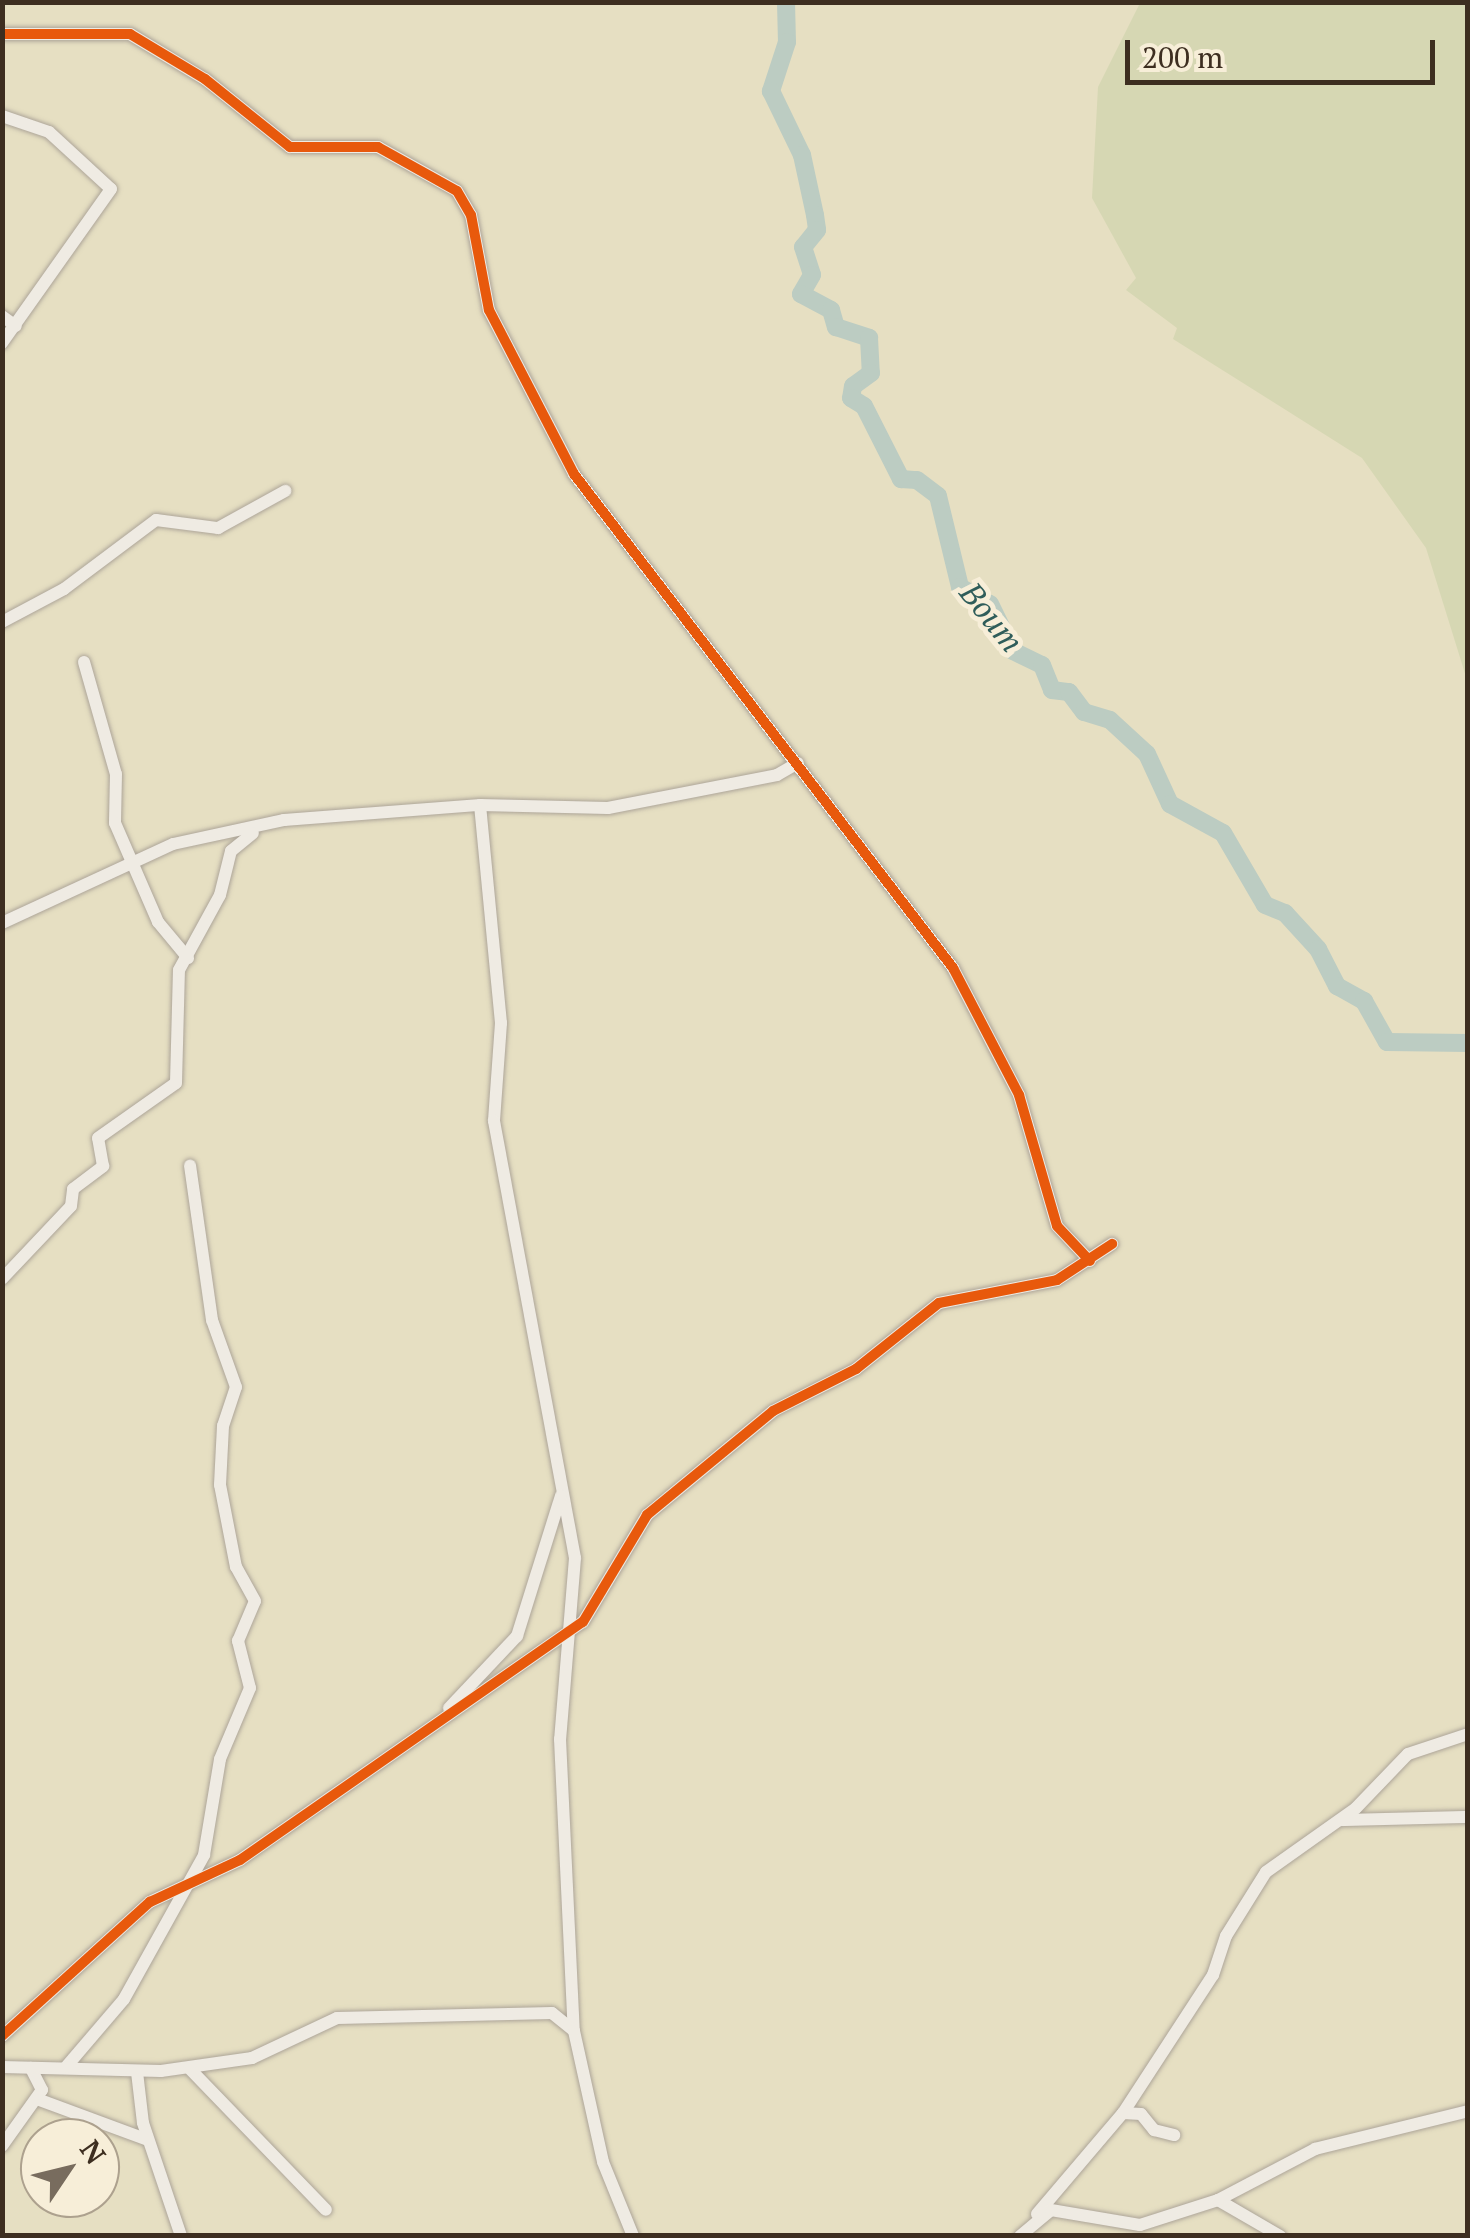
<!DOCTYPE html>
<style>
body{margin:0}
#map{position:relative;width:1470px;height:2238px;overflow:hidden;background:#e7e0d1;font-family:"PT Serif",serif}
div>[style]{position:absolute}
.farmland>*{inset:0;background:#e6dfc2}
.green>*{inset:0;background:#d6d7b3}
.river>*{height:18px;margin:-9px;padding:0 9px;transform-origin:9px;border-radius:9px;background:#bcccc2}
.roads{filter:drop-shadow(0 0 2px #ada599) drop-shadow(0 0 2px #ada599)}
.minor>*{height:12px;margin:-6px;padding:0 6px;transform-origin:6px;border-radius:6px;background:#efebe3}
.cycleway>*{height:10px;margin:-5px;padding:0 5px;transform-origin:5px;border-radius:5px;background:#e8590c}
span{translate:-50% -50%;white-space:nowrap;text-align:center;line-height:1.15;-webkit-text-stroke:10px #f7eed8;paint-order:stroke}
.water-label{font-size:32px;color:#2f5d5a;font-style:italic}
.frame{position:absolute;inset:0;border:5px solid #3d2e20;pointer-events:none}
.north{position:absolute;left:20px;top:2118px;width:100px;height:100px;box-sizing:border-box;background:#f7eed8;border:2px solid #ada18e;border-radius:50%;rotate:55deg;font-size:28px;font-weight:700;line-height:40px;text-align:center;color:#3d2e20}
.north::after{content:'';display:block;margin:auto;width:35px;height:45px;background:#786c5e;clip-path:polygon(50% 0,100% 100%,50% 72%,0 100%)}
.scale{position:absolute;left:1125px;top:40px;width:310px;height:45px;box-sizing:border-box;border:5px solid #3d2e20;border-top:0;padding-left:12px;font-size:30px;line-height:35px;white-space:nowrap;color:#3d2e20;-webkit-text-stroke:8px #f7eed8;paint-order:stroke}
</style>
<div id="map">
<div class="farmland">
<div style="clip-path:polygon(evenodd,3px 3px,1467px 3px,1467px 2235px,3px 2236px,3px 3px,40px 2138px,100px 2138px,100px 2198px,40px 2198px,40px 2138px)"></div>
</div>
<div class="green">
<div style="clip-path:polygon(1140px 3px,1467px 3px,1467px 680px,1426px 548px,1362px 458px,1173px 339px,1177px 328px,1126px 290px,1136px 278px,1092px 198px,1098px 87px)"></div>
</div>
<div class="river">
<div style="left:786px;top:2px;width:40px;rotate:88.6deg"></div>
<div style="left:787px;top:42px;width:52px;rotate:108.1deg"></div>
<div style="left:771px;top:91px;width:71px;rotate:64.2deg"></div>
<div style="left:802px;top:155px;width:61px;rotate:77.8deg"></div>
<div style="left:815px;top:215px;width:15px;rotate:82deg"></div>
<div style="left:817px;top:230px;width:22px;rotate:129deg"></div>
<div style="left:803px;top:247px;width:29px;rotate:72deg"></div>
<div style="left:812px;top:275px;width:22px;rotate:120deg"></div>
<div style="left:801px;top:294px;width:34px;rotate:28deg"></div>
<div style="left:831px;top:310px;width:18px;rotate:74deg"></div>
<div style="left:836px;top:327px;width:35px;rotate:18deg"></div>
<div style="left:869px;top:338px;width:35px;rotate:87deg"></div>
<div style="left:871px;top:373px;width:22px;rotate:144deg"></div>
<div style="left:853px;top:386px;width:12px;rotate:99deg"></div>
<div style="left:851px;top:398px;width:15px;rotate:32deg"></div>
<div style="left:864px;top:406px;width:82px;rotate:63.1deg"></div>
<div style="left:901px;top:479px;width:16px;rotate:4deg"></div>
<div style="left:917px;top:480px;width:26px;rotate:37deg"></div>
<div style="left:938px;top:496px;width:94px;rotate:76.4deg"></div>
<div style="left:960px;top:587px;width:34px;rotate:30deg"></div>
<div style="left:990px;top:604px;width:52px;rotate:63.9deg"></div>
<div style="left:1013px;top:651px;width:32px;rotate:26deg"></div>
<div style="left:1042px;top:665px;width:27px;rotate:68deg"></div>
<div style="left:1052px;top:690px;width:17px;rotate:7deg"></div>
<div style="left:1069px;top:692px;width:25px;rotate:53deg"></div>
<div style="left:1084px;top:712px;width:27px;rotate:17deg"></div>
<div style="left:1110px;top:720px;width:50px;rotate:42.6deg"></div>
<div style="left:1147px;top:754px;width:55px;rotate:65.3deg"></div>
<div style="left:1170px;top:804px;width:60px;rotate:28.7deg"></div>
<div style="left:1223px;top:833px;width:83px;rotate:59.7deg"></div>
<div style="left:1265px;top:905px;width:22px;rotate:22deg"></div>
<div style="left:1285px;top:913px;width:49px;rotate:47.5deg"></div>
<div style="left:1318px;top:949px;width:42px;rotate:62.8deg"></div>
<div style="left:1337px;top:986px;width:31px;rotate:29deg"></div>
<div style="left:1364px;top:1001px;width:47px;rotate:60.7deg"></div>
<div style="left:1387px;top:1042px;width:81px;rotate:0.7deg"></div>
</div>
<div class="roads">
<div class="minor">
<div style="left:2px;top:34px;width:128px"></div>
<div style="left:130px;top:34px;width:87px;rotate:31deg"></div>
<div style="left:205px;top:79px;width:109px;rotate:38.7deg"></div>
<div style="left:290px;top:147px;width:88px"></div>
<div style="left:378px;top:147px;width:90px;rotate:29.1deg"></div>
<div style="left:457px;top:191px;width:28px;rotate:60deg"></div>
<div style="left:471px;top:215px;width:97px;rotate:79.3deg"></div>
<div style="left:489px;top:310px;width:185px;rotate:62.6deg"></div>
<div style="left:574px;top:474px;width:623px;rotate:52.5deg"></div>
<div style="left:953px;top:968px;width:143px;rotate:62.5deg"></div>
<div style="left:1019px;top:1095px;width:136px;rotate:73.8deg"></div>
<div style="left:1057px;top:1226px;width:48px;rotate:46.7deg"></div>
<div style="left:2px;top:116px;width:50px;rotate:18.8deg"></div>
<div style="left:49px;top:132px;width:84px;rotate:42.6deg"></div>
<div style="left:111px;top:189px;width:189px;rotate:125.3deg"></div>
<div style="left:2px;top:316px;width:17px;rotate:36deg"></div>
<div style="left:2px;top:622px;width:70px;rotate:-28deg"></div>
<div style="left:64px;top:589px;width:115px;rotate:-36.9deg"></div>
<div style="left:156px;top:520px;width:63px;rotate:7.4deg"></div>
<div style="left:218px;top:528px;width:77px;rotate:-28.9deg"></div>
<div style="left:84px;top:662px;width:116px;rotate:74.1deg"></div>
<div style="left:116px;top:774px;width:49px;rotate:91.2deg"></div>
<div style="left:115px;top:823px;width:108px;rotate:66.5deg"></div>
<div style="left:158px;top:922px;width:47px;rotate:50.2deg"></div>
<div style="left:480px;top:805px;width:219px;rotate:84.5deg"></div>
<div style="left:501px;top:1023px;width:98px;rotate:94.1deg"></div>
<div style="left:494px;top:1121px;width:444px;rotate:79.5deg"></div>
<div style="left:575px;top:1558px;width:182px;rotate:94.7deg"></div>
<div style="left:560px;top:1739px;width:292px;rotate:87.3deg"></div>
<div style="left:2px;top:923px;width:188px;rotate:-24.8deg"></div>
<div style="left:173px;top:844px;width:114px;rotate:-12.2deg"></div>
<div style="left:284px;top:820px;width:197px;rotate:-4.4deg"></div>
<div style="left:480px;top:805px;width:128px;rotate:1.3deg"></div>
<div style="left:608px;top:808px;width:172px;rotate:-11deg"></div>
<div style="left:777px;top:775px;width:24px;rotate:-30deg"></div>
<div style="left:2px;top:1279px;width:100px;rotate:-46.6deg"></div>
<div style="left:71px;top:1206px;width:17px;rotate:-83deg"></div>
<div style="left:73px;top:1189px;width:38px;rotate:-37deg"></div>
<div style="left:103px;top:1166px;width:28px;rotate:-100deg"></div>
<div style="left:98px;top:1138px;width:95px;rotate:-35.2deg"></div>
<div style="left:176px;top:1083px;width:113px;rotate:-88.5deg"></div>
<div style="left:179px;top:970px;width:85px;rotate:-61.3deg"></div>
<div style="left:220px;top:895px;width:45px;rotate:-76deg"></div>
<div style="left:231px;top:851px;width:28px;rotate:-39deg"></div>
<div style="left:449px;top:1708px;width:99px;rotate:-46.6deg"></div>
<div style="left:517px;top:1636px;width:147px;rotate:-72.6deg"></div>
<div style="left:1341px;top:1820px;width:127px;rotate:-1.4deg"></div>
<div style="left:2px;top:2036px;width:200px;rotate:-42.2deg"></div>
<div style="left:150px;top:1902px;width:99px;rotate:-25deg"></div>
<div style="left:240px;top:1860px;width:417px;rotate:-34.8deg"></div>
<div style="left:583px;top:1622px;width:125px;rotate:-59.1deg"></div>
<div style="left:647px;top:1515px;width:163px;rotate:-39.5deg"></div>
<div style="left:773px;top:1411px;width:93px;rotate:-26.8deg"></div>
<div style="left:856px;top:1369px;width:106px;rotate:-38.5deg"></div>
<div style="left:939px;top:1303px;width:120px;rotate:-11deg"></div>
<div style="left:1057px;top:1280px;width:66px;rotate:-33.2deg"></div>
<div style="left:2px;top:2067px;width:159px;rotate:1.4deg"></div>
<div style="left:161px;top:2071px;width:92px;rotate:-8.1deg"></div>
<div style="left:252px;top:2058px;width:94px;rotate:-25.2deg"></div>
<div style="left:337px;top:2018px;width:215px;rotate:-1.3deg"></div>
<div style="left:552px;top:2013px;width:28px;rotate:39deg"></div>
<div style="left:574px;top:2031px;width:134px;rotate:77.5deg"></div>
<div style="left:603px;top:2162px;width:80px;rotate:67.9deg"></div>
<div style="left:66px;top:2067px;width:89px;rotate:-49.5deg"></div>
<div style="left:124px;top:1999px;width:165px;rotate:-60.9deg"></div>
<div style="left:204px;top:1855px;width:97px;rotate:-80.5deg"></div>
<div style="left:220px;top:1759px;width:77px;rotate:-67.1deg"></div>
<div style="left:250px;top:1688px;width:49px;rotate:-104.3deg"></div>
<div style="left:238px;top:1641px;width:43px;rotate:-67deg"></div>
<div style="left:255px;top:1601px;width:39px;rotate:-119deg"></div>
<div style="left:236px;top:1567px;width:84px;rotate:-101deg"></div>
<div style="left:220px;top:1485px;width:59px;rotate:-87.1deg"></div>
<div style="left:223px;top:1426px;width:41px;rotate:-71.6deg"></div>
<div style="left:236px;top:1387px;width:71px;rotate:-109.7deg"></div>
<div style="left:212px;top:1320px;width:156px;rotate:-98.1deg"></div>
<div style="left:189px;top:2068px;width:197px;rotate:46deg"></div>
<div style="left:137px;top:2072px;width:51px;rotate:83.3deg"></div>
<div style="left:143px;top:2123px;width:119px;rotate:71.4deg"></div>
<div style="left:37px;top:2099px;width:118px;rotate:20.3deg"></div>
<div style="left:1123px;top:2113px;width:18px;rotate:3deg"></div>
<div style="left:1141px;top:2114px;width:21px;rotate:51deg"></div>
<div style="left:1154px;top:2130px;width:21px;rotate:14deg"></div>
<div style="left:2px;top:2146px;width:69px;rotate:-54.5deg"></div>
<div style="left:42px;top:2090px;width:25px;rotate:-117deg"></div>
<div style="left:1218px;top:2200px;width:72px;rotate:30.1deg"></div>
<div style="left:1037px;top:2214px;width:133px;rotate:-49.6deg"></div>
<div style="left:1123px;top:2113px;width:165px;rotate:-56.9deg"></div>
<div style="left:1213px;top:1975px;width:41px;rotate:-71.6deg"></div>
<div style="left:1226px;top:1936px;width:75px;rotate:-58deg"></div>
<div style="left:1266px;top:1872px;width:110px;rotate:-35.4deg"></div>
<div style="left:1356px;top:1808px;width:75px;rotate:-46.1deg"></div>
<div style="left:1408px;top:1754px;width:63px;rotate:-18.4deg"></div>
<div style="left:1020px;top:2236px;width:40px;rotate:-40deg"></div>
<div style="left:1051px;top:2210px;width:90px;rotate:9.6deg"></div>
<div style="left:1140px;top:2225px;width:82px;rotate:-17.8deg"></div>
<div style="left:1218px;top:2200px;width:110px;rotate:-27.7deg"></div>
<div style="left:1315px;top:2149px;width:158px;rotate:-13.9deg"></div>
</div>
</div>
<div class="cycleway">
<div style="left:2px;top:34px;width:128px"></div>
<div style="left:130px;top:34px;width:87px;rotate:31deg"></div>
<div style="left:205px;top:79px;width:109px;rotate:38.7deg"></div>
<div style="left:290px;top:147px;width:88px"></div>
<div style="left:378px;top:147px;width:90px;rotate:29.1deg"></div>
<div style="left:457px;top:191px;width:28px;rotate:60deg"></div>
<div style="left:471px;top:215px;width:97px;rotate:79.3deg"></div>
<div style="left:489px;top:310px;width:185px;rotate:62.6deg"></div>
<div style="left:574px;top:474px;width:623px;rotate:52.5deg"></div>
<div style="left:953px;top:968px;width:143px;rotate:62.5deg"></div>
<div style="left:1019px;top:1095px;width:136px;rotate:73.8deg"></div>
<div style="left:1057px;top:1226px;width:48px;rotate:46.7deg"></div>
<div style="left:2px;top:2036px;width:200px;rotate:-42.2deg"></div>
<div style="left:150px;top:1902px;width:99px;rotate:-25deg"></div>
<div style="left:240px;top:1860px;width:417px;rotate:-34.8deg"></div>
<div style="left:583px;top:1622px;width:125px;rotate:-59.1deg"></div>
<div style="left:647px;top:1515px;width:163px;rotate:-39.5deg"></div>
<div style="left:773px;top:1411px;width:93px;rotate:-26.8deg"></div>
<div style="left:856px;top:1369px;width:106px;rotate:-38.5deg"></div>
<div style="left:939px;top:1303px;width:120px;rotate:-11deg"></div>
<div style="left:1057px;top:1280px;width:66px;rotate:-33.2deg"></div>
</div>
<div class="water-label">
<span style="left:992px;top:617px;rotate:51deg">Boum</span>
</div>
<div class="frame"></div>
<div class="north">N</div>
<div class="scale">200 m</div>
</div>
